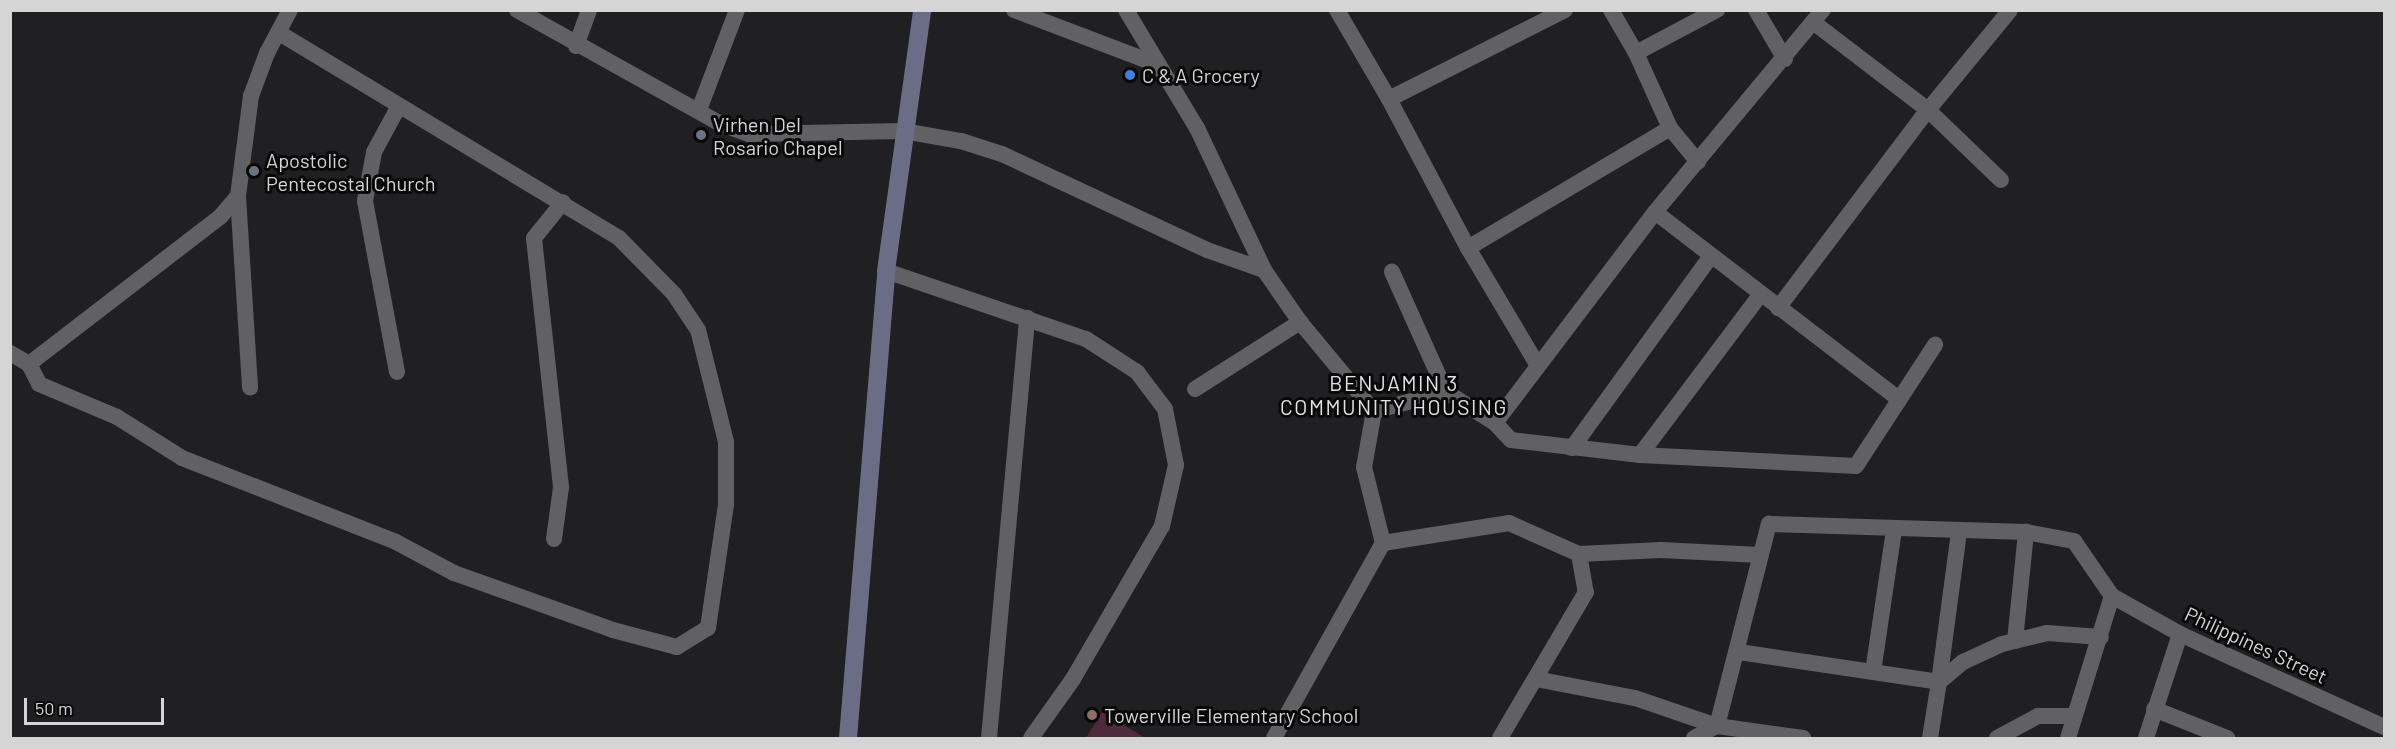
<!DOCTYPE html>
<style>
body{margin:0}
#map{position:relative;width:2395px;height:749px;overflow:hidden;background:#201f21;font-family:Barlow,sans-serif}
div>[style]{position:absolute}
.building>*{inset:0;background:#4f2a3c}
.street>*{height:16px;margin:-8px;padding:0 8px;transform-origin:8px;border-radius:8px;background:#616062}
.secondary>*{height:18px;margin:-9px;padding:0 9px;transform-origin:9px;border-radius:9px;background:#6b6d87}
.dots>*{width:16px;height:16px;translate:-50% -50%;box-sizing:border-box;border:3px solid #0a090a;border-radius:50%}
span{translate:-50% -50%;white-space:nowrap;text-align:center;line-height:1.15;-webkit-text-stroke:6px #0a090a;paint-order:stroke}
.poi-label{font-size:20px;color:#d6d5d6}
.left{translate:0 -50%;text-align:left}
.street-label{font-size:20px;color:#d6d5d6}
.neighbourhood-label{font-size:21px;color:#e2e1e4;letter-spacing:1.5px}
.frame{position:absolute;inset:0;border:12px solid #d6d5d6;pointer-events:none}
.scale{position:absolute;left:24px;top:698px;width:140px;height:27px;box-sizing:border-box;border:3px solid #d6d5d6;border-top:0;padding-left:8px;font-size:18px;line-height:21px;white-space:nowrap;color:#d6d5d6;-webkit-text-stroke:4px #0a090a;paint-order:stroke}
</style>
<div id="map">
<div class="building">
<div style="clip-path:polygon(1102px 712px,1145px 738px,1086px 738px)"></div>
</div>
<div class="street">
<div style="left:517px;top:10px;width:234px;rotate:29.2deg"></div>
<div style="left:721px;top:124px;width:30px;rotate:20deg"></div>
<div style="left:749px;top:134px;width:154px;rotate:-1.1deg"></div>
<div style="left:903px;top:131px;width:59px;rotate:9.8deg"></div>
<div style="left:961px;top:141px;width:43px;rotate:17.6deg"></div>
<div style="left:1002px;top:154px;width:226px;rotate:25.1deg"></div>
<div style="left:1207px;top:250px;width:60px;rotate:19.3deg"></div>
<div style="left:1014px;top:10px;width:152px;rotate:20.8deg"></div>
<div style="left:1126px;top:10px;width:138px;rotate:59deg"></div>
<div style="left:1197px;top:128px;width:157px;rotate:64.7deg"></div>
<div style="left:1264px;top:270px;width:63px;rotate:55.3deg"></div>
<div style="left:1300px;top:322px;width:116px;rotate:50.3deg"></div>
<div style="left:1374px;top:411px;width:57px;rotate:100.1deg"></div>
<div style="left:1364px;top:467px;width:78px;rotate:76deg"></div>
<div style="left:1383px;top:543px;width:223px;rotate:119.2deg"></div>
<div style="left:1337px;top:10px;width:103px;rotate:59.7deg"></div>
<div style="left:1389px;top:99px;width:169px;rotate:62.1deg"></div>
<div style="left:1468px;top:248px;width:137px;rotate:59.3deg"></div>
<div style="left:1611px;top:10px;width:50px;rotate:59.8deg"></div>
<div style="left:1636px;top:53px;width:82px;rotate:65.6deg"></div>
<div style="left:1670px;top:128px;width:44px;rotate:50.5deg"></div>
<div style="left:1756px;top:10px;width:57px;rotate:59.4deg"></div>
<div style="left:1813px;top:22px;width:145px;rotate:37.4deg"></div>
<div style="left:1928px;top:110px;width:101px;rotate:43.8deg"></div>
<div style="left:576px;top:46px;width:38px;rotate:-70deg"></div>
<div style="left:1636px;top:53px;width:92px;rotate:-28deg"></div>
<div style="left:1389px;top:99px;width:197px;rotate:-26.8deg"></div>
<div style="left:699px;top:110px;width:107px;rotate:-69.2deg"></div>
<div style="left:238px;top:196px;width:192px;rotate:86.4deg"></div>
<div style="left:1655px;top:212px;width:307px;rotate:37.5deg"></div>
<div style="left:1468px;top:248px;width:235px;rotate:-30.7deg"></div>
<div style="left:886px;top:271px;width:211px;rotate:18.8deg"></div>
<div style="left:1086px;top:339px;width:61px;rotate:32.9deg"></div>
<div style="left:1137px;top:372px;width:46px;rotate:52.9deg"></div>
<div style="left:1165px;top:409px;width:57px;rotate:78.9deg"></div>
<div style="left:1176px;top:465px;width:63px;rotate:102.9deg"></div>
<div style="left:1162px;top:526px;width:177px;rotate:120.2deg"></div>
<div style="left:1073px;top:679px;width:72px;rotate:125.4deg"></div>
<div style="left:1778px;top:308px;width:248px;rotate:-52.9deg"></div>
<div style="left:1928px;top:110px;width:129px;rotate:-50.6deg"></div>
<div style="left:10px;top:353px;width:22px;rotate:30deg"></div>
<div style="left:29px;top:364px;width:22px;rotate:63deg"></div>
<div style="left:39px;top:384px;width:85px;rotate:22.9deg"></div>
<div style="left:117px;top:417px;width:77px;rotate:32.2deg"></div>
<div style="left:182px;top:458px;width:230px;rotate:21.4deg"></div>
<div style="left:396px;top:542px;width:66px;rotate:28.1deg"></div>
<div style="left:454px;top:573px;width:169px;rotate:19.7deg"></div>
<div style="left:613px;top:630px;width:66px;rotate:14.9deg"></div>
<div style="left:677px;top:647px;width:36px;rotate:-32deg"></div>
<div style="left:708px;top:628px;width:125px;rotate:-81.7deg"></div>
<div style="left:726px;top:504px;width:62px;rotate:-90deg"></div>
<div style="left:726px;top:442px;width:115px;rotate:-104deg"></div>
<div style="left:698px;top:330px;width:43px;rotate:-123.7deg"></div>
<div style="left:674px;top:294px;width:78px;rotate:-134.5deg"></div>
<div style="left:619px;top:238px;width:398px;rotate:-148.9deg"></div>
<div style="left:29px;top:364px;width:242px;rotate:-37.6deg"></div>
<div style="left:221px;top:216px;width:26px;rotate:-50deg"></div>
<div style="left:238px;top:196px;width:101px;rotate:-82.6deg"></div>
<div style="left:251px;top:96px;width:46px;rotate:-69.6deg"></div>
<div style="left:267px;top:53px;width:49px;rotate:-61.9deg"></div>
<div style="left:397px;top:372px;width:174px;rotate:-100.6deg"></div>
<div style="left:365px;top:201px;width:50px;rotate:-79.6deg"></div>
<div style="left:374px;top:152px;width:52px;rotate:-61.5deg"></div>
<div style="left:1195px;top:389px;width:125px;rotate:-32.5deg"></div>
<div style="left:1446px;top:392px;width:58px;rotate:32.3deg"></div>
<div style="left:1495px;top:423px;width:265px;rotate:-52.8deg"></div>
<div style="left:1655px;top:212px;width:263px;rotate:-50.3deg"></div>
<div style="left:1374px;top:411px;width:74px;rotate:-14.8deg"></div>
<div style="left:1446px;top:392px;width:132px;rotate:-114.2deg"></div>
<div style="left:1495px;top:423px;width:23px;rotate:47deg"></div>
<div style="left:1511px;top:440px;width:130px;rotate:6.6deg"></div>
<div style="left:1640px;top:455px;width:216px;rotate:2.9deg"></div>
<div style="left:1856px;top:466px;width:145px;rotate:-56.9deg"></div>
<div style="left:1572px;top:448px;width:237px;rotate:-54.1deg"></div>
<div style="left:1640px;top:455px;width:200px;rotate:-53.1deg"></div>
<div style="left:554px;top:539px;width:52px;rotate:-82.3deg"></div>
<div style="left:561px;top:487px;width:250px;rotate:-96.2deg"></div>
<div style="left:534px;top:238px;width:46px;rotate:-51.1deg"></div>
<div style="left:1383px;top:543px;width:128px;rotate:-9deg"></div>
<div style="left:1509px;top:523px;width:77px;rotate:23.9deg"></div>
<div style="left:1579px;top:554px;width:39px;rotate:80deg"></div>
<div style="left:1586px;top:592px;width:169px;rotate:120.5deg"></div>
<div style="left:1579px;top:554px;width:82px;rotate:-2.8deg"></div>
<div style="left:1661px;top:550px;width:99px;rotate:2.9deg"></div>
<div style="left:2015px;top:641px;width:110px;rotate:-84.2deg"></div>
<div style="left:1739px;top:652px;width:202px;rotate:8.5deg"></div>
<div style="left:1939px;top:682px;width:151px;rotate:-82.4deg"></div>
<div style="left:1873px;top:672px;width:145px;rotate:-81.6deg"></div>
<div style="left:1536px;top:679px;width:101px;rotate:10.9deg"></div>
<div style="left:1635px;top:698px;width:87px;rotate:18.9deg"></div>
<div style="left:1717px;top:726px;width:87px;rotate:7.9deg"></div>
<div style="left:2154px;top:709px;width:79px;rotate:21.7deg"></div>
<div style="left:989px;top:738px;width:422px;rotate:-84.8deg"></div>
<div style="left:1694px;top:738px;width:26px;rotate:-28deg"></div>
<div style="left:1717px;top:726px;width:209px;rotate:-75.6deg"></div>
<div style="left:1769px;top:524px;width:257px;rotate:1.8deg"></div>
<div style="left:2026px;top:532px;width:49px;rotate:10.6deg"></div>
<div style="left:2074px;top:541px;width:67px;rotate:55.4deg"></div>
<div style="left:2112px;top:596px;width:78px;rotate:29.2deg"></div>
<div style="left:2180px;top:634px;width:224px;rotate:24.5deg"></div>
<div style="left:1930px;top:738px;width:57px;rotate:-80.9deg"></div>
<div style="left:1939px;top:682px;width:31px;rotate:-40deg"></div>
<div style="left:1963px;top:662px;width:43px;rotate:-24.8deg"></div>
<div style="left:2002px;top:644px;width:46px;rotate:-13.7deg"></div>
<div style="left:2047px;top:633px;width:54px;rotate:4.2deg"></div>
<div style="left:1997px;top:738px;width:47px;rotate:-28.2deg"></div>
<div style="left:2038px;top:716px;width:36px"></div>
<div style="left:2068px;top:738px;width:149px;rotate:-72.8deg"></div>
<div style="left:2146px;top:738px;width:109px;rotate:-71.9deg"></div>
</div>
<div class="secondary">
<div style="left:848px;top:738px;width:469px;rotate:-85.3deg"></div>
<div style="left:886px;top:271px;width:263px;rotate:-82.1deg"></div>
</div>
<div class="dots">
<div style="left:1130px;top:75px;background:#3f7fe0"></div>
<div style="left:701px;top:135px;background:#6b7280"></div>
<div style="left:254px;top:171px;background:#6b7280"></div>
<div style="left:1092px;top:715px;background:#8d6e63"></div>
</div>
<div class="poi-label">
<span class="left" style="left:1142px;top:75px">C &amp; A Grocery</span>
<span class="left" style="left:713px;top:136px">Virhen Del<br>Rosario Chapel</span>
<span class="left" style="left:266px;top:172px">Apostolic<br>Pentecostal Church</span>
<span class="left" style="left:1104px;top:715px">Towerville Elementary School</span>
</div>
<div class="street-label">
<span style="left:2256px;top:645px;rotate:25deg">Philippines Street</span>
</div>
<div class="neighbourhood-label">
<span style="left:1394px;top:395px">BENJAMIN 3<br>COMMUNITY HOUSING</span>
</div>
<div class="frame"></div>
<div class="scale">50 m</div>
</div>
